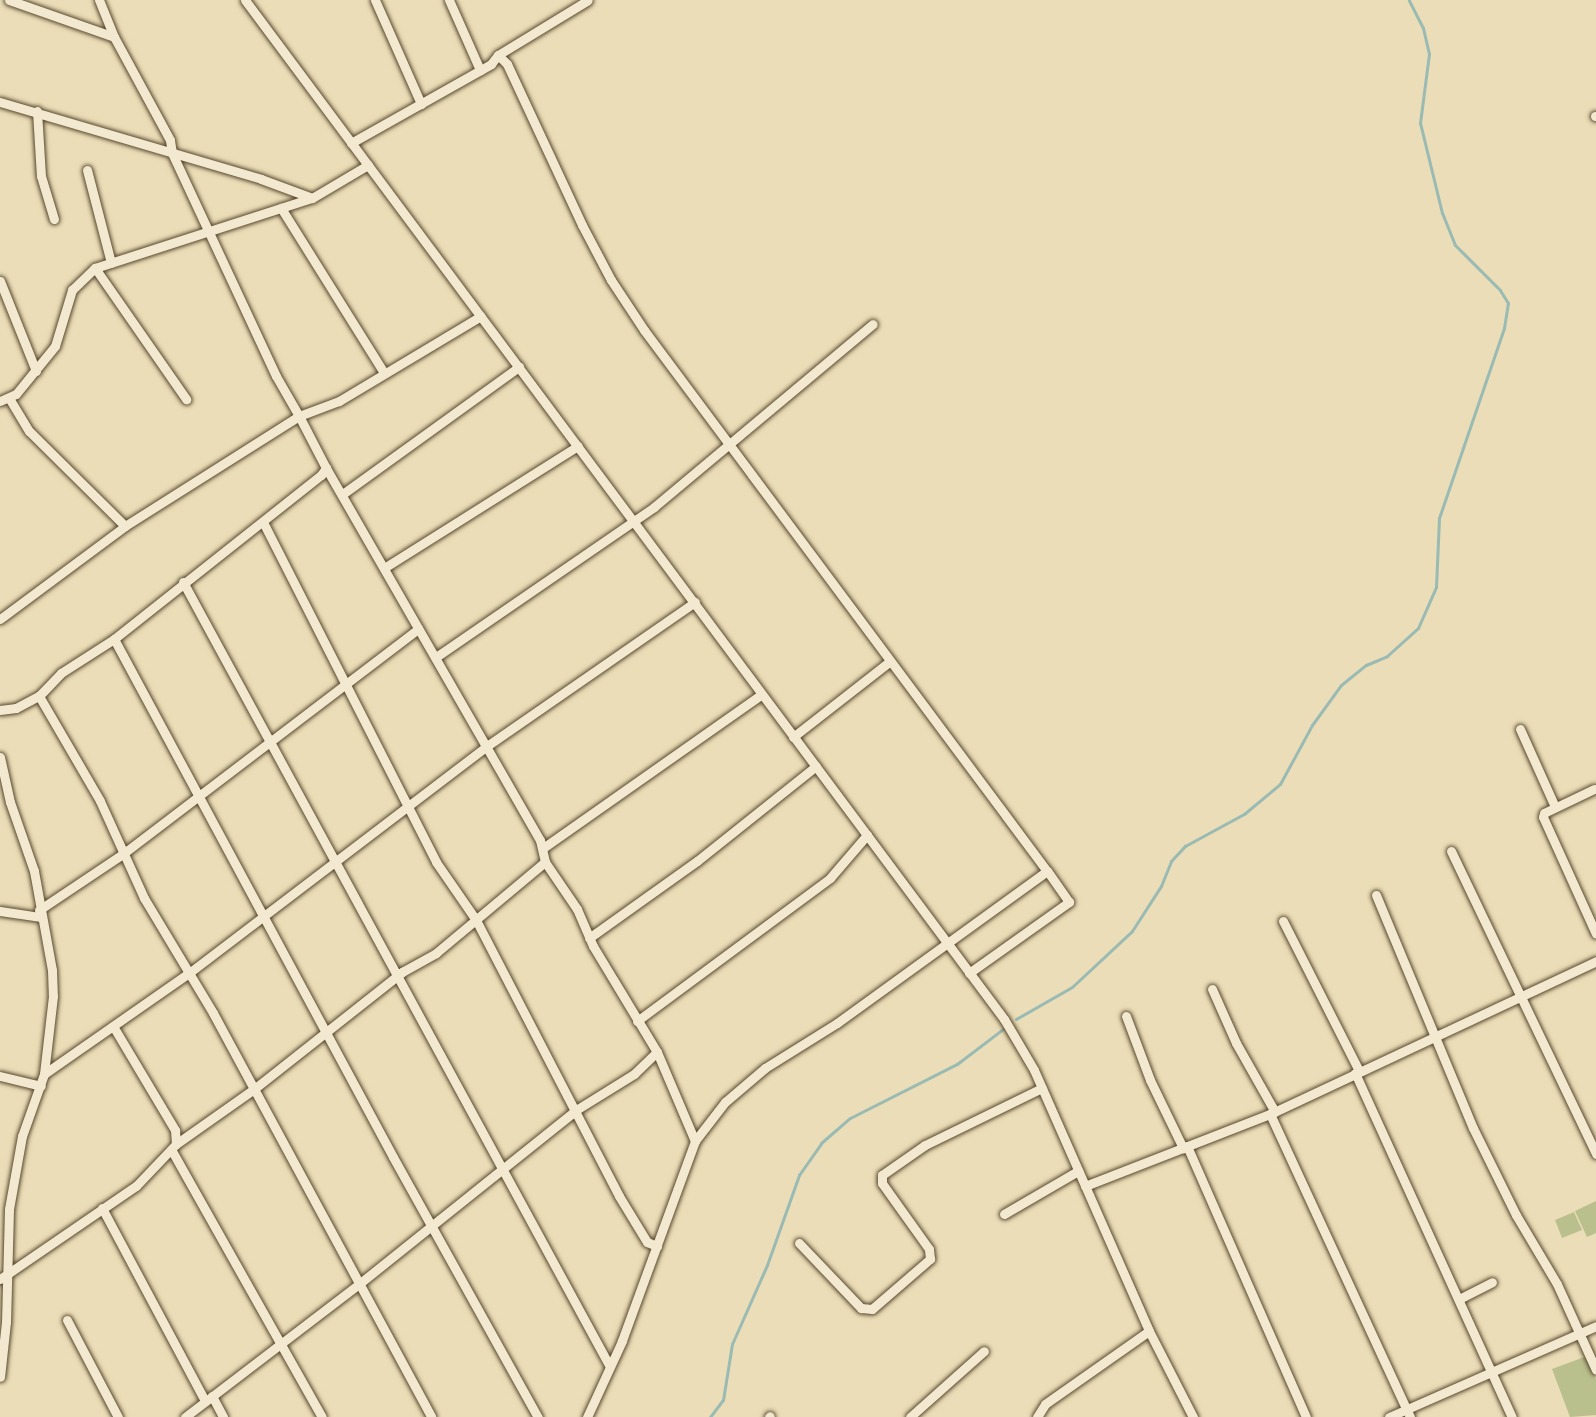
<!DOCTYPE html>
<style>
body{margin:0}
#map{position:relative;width:1596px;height:1417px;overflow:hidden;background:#ebddb7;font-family:"EB Garamond",serif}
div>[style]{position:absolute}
.green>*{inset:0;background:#bac08d}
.stream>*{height:3px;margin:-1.5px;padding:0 1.5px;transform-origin:1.5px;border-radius:1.5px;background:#99bbb3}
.roads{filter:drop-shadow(0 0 2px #58482e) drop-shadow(0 0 2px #58482e)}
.street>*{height:9px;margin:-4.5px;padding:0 4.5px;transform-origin:4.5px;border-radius:4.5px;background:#f2e9d0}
span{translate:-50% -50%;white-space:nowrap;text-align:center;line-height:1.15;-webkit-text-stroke:8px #f2e9d0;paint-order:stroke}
</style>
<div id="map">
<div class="green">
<div style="clip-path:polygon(1596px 1201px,1596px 1233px,1587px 1237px,1575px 1211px)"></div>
<div style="clip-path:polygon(1574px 1212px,1582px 1230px,1562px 1238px,1555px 1220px)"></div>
<div style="clip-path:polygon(1587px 1356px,1596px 1380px,1596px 1415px,1570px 1417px,1552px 1369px)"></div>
</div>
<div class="stream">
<div style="left:1016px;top:1019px;width:64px;rotate:-29.7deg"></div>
<div style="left:1072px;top:987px;width:82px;rotate:-43deg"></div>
<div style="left:1132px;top:931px;width:54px;rotate:-57.2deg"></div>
<div style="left:1161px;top:886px;width:27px;rotate:-68deg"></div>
<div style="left:1171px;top:861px;width:21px;rotate:-47deg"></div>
<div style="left:1185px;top:846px;width:67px;rotate:-28.5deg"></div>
<div style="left:1244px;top:814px;width:47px;rotate:-39.8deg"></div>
<div style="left:1280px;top:784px;width:67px;rotate:-61.5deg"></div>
<div style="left:1312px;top:725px;width:49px;rotate:-54.1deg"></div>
<div style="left:1341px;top:685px;width:32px;rotate:-39deg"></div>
<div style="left:1366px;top:665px;width:23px;rotate:-23deg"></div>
<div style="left:1387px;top:656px;width:42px;rotate:-42.1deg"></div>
<div style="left:1418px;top:628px;width:45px;rotate:-66.3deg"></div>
<div style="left:1436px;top:587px;width:69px;rotate:-87.5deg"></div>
<div style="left:1439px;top:518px;width:201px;rotate:-71.1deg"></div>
<div style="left:1504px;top:328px;width:25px;rotate:-81deg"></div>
<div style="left:1508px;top:303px;width:15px;rotate:-122deg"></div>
<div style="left:1500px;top:290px;width:64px;rotate:-135deg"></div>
<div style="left:1455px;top:245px;width:35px;rotate:-112deg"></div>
<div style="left:1442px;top:213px;width:93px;rotate:-103.7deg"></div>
<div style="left:1420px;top:123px;width:70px;rotate:-82.6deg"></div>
<div style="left:1429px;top:54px;width:27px;rotate:-103deg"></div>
<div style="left:1423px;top:28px;width:31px;rotate:-117deg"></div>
<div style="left:710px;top:1417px;width:21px;rotate:-53deg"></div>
<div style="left:723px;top:1400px;width:57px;rotate:-80.9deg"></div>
<div style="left:732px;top:1344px;width:86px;rotate:-66.1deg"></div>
<div style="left:767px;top:1265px;width:96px;rotate:-70.4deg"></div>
<div style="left:799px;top:1175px;width:39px;rotate:-55deg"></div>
<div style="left:821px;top:1143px;width:38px;rotate:-41deg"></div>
<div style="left:850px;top:1118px;width:120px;rotate:-26.8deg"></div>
<div style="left:957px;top:1064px;width:58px;rotate:-37.3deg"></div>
</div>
<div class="roads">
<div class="street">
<div style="left:9px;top:0;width:111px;rotate:19.4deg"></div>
<div style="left:245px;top:0;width:1271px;rotate:53.32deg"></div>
<div style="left:1004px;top:1019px;width:59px;rotate:59.5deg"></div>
<div style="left:1034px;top:1070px;width:285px;rotate:66.2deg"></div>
<div style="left:1149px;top:1331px;width:97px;rotate:62.9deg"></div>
<div style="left:375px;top:0;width:114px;rotate:66.1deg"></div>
<div style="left:449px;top:0;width:77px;rotate:66.1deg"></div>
<div style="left:498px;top:55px;width:105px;rotate:-31.4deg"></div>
<div style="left:0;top:102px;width:272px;rotate:16.4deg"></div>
<div style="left:261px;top:179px;width:54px;rotate:20.4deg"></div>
<div style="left:37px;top:111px;width:65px;rotate:86.5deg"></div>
<div style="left:41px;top:176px;width:45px;rotate:73.2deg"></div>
<div style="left:1595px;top:116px;width:1px"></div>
<div style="left:351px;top:143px;width:161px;rotate:-29.4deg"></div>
<div style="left:491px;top:64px;width:11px;rotate:-52deg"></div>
<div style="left:498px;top:55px;width:13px;rotate:45deg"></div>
<div style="left:507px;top:64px;width:178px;rotate:65deg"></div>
<div style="left:582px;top:225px;width:62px;rotate:62.2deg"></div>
<div style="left:611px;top:280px;width:60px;rotate:56.6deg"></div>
<div style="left:644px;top:330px;width:675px;rotate:53.32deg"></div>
<div style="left:1047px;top:871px;width:259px;rotate:144.1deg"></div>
<div style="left:837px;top:1023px;width:85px;rotate:148deg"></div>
<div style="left:765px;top:1068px;width:52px;rotate:139.6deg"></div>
<div style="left:725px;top:1102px;width:49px;rotate:127.6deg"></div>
<div style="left:695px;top:1141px;width:213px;rotate:110.1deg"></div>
<div style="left:622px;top:1341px;width:84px;rotate:114.7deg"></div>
<div style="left:87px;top:170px;width:96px;rotate:75.5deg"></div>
<div style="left:281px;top:208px;width:195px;rotate:58deg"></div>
<div style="left:95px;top:268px;width:160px;rotate:55.2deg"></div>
<div style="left:0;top:281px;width:97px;rotate:68.2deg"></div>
<div style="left:9px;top:398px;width:39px;rotate:59deg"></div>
<div style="left:29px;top:431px;width:135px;rotate:44.7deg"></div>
<div style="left:0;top:401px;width:17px;rotate:-24deg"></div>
<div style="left:16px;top:394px;width:62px;rotate:-50.9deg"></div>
<div style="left:55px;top:346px;width:59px;rotate:-73.1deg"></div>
<div style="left:72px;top:290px;width:32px;rotate:-44deg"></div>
<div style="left:95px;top:268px;width:228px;rotate:-17.9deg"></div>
<div style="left:312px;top:198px;width:65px;rotate:-30.5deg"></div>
<div style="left:326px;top:468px;width:429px;rotate:60.1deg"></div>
<div style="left:540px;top:840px;width:23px;rotate:77deg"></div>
<div style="left:545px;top:862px;width:57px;rotate:55.8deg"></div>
<div style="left:577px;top:909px;width:40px;rotate:66.6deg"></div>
<div style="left:593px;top:946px;width:124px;rotate:58.9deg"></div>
<div style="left:657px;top:1052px;width:97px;rotate:66.9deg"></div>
<div style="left:344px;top:493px;width:216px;rotate:-35.8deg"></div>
<div style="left:264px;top:524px;width:379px;rotate:63deg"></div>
<div style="left:436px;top:862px;width:70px;rotate:55.4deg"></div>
<div style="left:476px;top:920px;width:311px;rotate:62.6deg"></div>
<div style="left:619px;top:1196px;width:54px;rotate:58.7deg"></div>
<div style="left:647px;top:1242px;width:11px;rotate:22deg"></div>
<div style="left:384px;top:568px;width:229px;rotate:-32.2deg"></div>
<div style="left:183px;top:582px;width:891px;rotate:61.45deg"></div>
<div style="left:0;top:619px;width:156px;rotate:-36.6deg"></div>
<div style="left:125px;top:526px;width:206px;rotate:-32.3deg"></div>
<div style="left:299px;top:416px;width:46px;rotate:-119.9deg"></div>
<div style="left:276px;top:376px;width:246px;rotate:-115deg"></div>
<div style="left:172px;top:153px;width:13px;rotate:-99deg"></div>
<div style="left:170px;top:140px;width:117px;rotate:-118.5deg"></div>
<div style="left:114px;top:37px;width:40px;rotate:-112deg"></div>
<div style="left:114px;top:639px;width:588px;rotate:61.69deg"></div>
<div style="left:393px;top:1157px;width:298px;rotate:60.9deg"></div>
<div style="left:436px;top:657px;width:265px;rotate:-34.5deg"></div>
<div style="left:654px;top:507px;width:285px;rotate:-39.9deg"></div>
<div style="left:39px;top:696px;width:121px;rotate:59.8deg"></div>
<div style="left:100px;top:801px;width:107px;rotate:65.6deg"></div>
<div style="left:144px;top:898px;width:134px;rotate:59deg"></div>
<div style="left:213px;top:1013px;width:459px;rotate:61.6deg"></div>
<div style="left:0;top:710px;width:16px;rotate:-7deg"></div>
<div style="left:16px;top:708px;width:26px;rotate:-28deg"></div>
<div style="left:39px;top:696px;width:32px;rotate:-46deg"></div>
<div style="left:61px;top:673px;width:63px;rotate:-32.7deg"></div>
<div style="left:114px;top:639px;width:264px;rotate:-38.4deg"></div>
<div style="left:321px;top:475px;width:9px;rotate:-54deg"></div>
<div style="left:326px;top:468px;width:59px;rotate:-117.4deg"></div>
<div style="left:299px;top:416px;width:43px;rotate:-20.6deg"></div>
<div style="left:339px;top:401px;width:165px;rotate:-30.9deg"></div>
<div style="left:1520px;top:729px;width:85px;rotate:65.8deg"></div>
<div style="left:793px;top:737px;width:122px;rotate:-38deg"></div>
<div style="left:0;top:757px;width:46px;rotate:77.5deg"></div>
<div style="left:10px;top:802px;width:73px;rotate:70.8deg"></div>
<div style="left:34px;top:871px;width:101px;rotate:79.7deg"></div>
<div style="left:52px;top:970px;width:26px;rotate:88deg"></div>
<div style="left:53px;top:996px;width:79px;rotate:96.6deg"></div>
<div style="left:44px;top:1074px;width:66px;rotate:109.5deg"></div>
<div style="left:22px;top:1136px;width:74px;rotate:100.1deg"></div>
<div style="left:9px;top:1209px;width:113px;rotate:91.5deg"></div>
<div style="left:6px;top:1322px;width:55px;rotate:96.2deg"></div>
<div style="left:1594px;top:789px;width:55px;rotate:154.4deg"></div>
<div style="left:1544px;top:813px;width:4px;rotate:104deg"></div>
<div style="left:1543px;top:817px;width:128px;rotate:65.6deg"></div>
<div style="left:543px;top:848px;width:266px;rotate:-35.1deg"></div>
<div style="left:1451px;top:851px;width:336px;rotate:64.4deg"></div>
<div style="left:1376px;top:895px;width:252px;rotate:67.4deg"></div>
<div style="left:1473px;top:1128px;width:97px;rotate:63.7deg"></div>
<div style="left:1516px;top:1215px;width:80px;rotate:59.3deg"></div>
<div style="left:1557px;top:1284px;width:94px;rotate:65.6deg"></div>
<div style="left:39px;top:910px;width:102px;rotate:-33.8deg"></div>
<div style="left:124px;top:853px;width:370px;rotate:-37.3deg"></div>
<div style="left:0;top:911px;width:40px;rotate:8.5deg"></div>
<div style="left:1283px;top:921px;width:168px;rotate:63.1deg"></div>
<div style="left:589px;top:938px;width:133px;rotate:-35.5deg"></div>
<div style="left:697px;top:861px;width:152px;rotate:-38.6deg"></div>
<div style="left:969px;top:973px;width:123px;rotate:-35.4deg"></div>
<div style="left:1069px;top:902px;width:38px;rotate:-125deg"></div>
<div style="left:1212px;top:989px;width:59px;rotate:66deg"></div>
<div style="left:1236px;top:1043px;width:79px;rotate:60.5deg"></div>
<div style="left:1126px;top:1016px;width:68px;rotate:69.4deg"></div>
<div style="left:1150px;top:1080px;width:76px;rotate:64.1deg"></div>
<div style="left:637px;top:1021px;width:240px;rotate:-36.5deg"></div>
<div style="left:830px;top:878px;width:57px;rotate:-49.3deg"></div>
<div style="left:1355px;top:1073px;width:378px;rotate:65.5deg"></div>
<div style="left:44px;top:1074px;width:177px;rotate:-34.9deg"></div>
<div style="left:189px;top:973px;width:375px;rotate:-37.3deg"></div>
<div style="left:487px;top:746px;width:253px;rotate:-34.7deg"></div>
<div style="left:0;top:1076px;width:42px;rotate:13.7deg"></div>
<div style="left:1270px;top:1114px;width:334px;rotate:65.2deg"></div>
<div style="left:176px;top:1144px;width:95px;rotate:-35.2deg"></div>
<div style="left:254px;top:1089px;width:189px;rotate:-38.3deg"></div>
<div style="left:402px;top:972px;width:39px;rotate:-29deg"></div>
<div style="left:436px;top:953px;width:142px;rotate:-39.9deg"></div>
<div style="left:1187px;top:1146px;width:296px;rotate:66.3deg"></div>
<div style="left:172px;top:1151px;width:305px;rotate:60.6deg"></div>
<div style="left:1085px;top:1186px;width:199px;rotate:-21.3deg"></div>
<div style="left:1270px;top:1114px;width:360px;rotate:-25.1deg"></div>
<div style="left:102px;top:1208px;width:219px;rotate:61.9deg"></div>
<div style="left:1004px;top:1214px;width:86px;rotate:-30.2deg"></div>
<div style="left:799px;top:1243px;width:90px;rotate:46.4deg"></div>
<div style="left:861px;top:1308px;width:11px;rotate:5deg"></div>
<div style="left:872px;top:1309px;width:77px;rotate:-40.8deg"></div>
<div style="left:930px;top:1259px;width:10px;rotate:-96deg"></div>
<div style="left:929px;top:1249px;width:81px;rotate:-125.5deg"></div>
<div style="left:882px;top:1183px;width:8px;rotate:-90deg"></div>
<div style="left:882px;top:1175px;width:52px;rotate:-34.9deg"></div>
<div style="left:925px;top:1145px;width:130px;rotate:-26deg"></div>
<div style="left:0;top:1279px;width:165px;rotate:-34.4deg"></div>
<div style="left:136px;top:1186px;width:58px;rotate:-46.4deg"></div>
<div style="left:176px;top:1144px;width:14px;rotate:-94deg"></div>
<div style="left:175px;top:1130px;width:121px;rotate:-120.8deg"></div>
<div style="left:1459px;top:1299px;width:37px;rotate:-27deg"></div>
<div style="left:67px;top:1320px;width:110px;rotate:62.3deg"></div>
<div style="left:212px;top:1396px;width:24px;rotate:62deg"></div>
<div style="left:185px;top:1417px;width:219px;rotate:-37.4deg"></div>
<div style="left:359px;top:1284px;width:278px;rotate:-38.7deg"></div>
<div style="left:576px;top:1110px;width:68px;rotate:-31.8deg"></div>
<div style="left:634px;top:1074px;width:32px;rotate:-44deg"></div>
<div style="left:769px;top:1417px;width:1px;rotate:-45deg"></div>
<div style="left:910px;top:1417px;width:99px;rotate:-41.7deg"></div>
<div style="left:1037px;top:1417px;width:15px;rotate:-58deg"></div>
<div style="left:1045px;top:1404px;width:127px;rotate:-35.1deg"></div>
<div style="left:1389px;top:1417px;width:226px;rotate:-23.7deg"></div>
</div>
</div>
</div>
